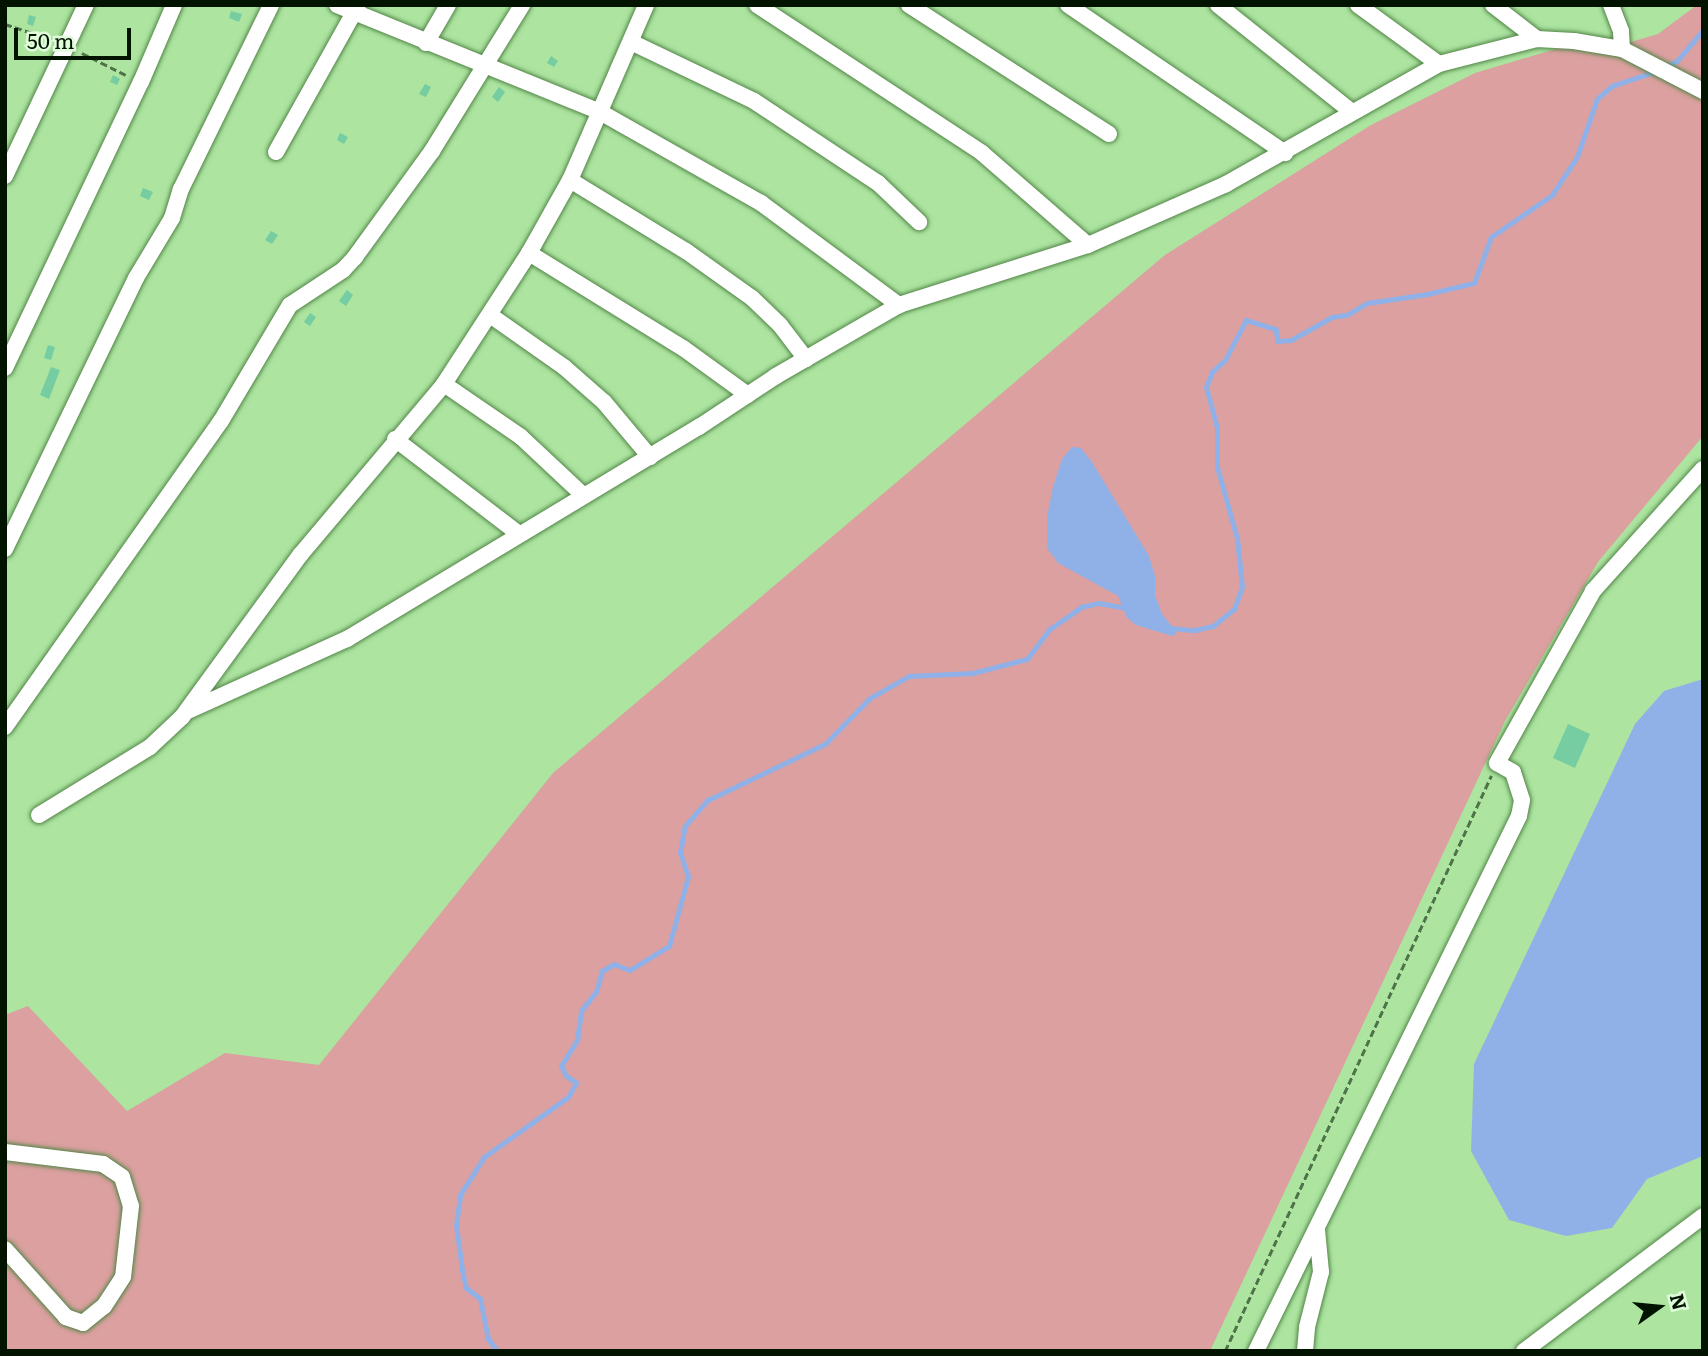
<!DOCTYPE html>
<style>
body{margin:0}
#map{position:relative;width:1708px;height:1356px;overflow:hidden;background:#ace4a0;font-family:Literata,serif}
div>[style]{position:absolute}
.green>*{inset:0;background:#dba09f}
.water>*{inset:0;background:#90b1e8}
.stream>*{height:4.5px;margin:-2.25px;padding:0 2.25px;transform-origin:2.25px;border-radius:2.25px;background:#90b1e8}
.building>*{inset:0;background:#75cda1}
.path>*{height:2.5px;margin-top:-1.25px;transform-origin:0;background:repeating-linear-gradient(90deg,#4f7248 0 7px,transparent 0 10.5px)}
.roads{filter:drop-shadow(0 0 2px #528547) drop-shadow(0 0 2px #528547)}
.minor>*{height:16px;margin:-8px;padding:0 8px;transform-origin:8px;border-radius:8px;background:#fff}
span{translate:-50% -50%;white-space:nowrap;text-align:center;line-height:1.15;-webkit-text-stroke:6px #e0fcda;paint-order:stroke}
.frame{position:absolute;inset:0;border:7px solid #021400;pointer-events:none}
.north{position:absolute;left:1624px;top:1272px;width:70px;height:70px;-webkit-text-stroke:5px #e0fcda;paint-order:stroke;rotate:75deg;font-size:19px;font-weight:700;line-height:28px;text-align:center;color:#021400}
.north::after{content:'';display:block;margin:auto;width:24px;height:32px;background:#021400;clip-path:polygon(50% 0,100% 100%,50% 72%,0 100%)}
.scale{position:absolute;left:14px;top:28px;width:117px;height:32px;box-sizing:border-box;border:4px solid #021400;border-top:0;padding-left:9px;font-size:21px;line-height:24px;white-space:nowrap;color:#021400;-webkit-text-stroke:5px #e0fcda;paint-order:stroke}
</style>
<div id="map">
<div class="green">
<div style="clip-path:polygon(1697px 5px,1703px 5px,1703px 436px,1598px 562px,1505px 721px,1210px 1351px,5px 1351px,5px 1015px,28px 1006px,127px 1111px,225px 1053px,319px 1065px,553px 773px,1165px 255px,1371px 125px,1475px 73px,1559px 48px,1600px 51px,1658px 34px)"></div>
</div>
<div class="water">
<div style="clip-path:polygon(1072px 447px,1081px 448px,1092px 462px,1149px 556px,1155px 576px,1155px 595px,1162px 614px,1175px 630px,1176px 634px,1172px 636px,1136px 625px,1127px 618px,1118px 596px,1058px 563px,1047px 548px,1047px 517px,1053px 487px,1062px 459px)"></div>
<div style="clip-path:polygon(1703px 679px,1703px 1156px,1647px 1179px,1612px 1228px,1566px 1236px,1509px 1220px,1471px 1151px,1474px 1064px,1635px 724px,1664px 691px)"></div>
</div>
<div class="stream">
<div style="left:1665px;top:67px;width:13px;rotate:-27deg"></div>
<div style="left:1677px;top:61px;width:40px;rotate:-50deg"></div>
<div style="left:1170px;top:628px;width:25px;rotate:5deg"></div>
<div style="left:1195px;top:630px;width:18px;rotate:-13deg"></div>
<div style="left:1213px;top:626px;width:27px;rotate:-39deg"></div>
<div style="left:1234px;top:609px;width:23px;rotate:-70deg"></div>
<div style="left:1242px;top:587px;width:48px;rotate:-95.9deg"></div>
<div style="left:1237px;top:539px;width:75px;rotate:-105.5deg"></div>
<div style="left:1217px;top:467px;width:39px;rotate:-90deg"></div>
<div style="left:1217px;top:428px;width:42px;rotate:-105deg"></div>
<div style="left:1206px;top:387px;width:16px;rotate:-68deg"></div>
<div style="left:1212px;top:372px;width:18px;rotate:-43deg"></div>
<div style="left:1225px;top:360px;width:45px;rotate:-62.3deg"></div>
<div style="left:1246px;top:320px;width:31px;rotate:17deg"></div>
<div style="left:1276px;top:329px;width:12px;rotate:81deg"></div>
<div style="left:1278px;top:341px;width:13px;rotate:-4deg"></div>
<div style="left:1291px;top:340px;width:47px;rotate:-29.3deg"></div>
<div style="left:1332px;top:317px;width:15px;rotate:-8deg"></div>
<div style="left:1347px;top:315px;width:23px;rotate:-31deg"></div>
<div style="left:1367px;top:303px;width:61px;rotate:-8.5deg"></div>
<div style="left:1427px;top:294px;width:48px;rotate:-13.2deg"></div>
<div style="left:1474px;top:283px;width:49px;rotate:-69.7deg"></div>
<div style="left:1491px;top:237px;width:74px;rotate:-34.5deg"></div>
<div style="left:1552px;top:195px;width:45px;rotate:-56.7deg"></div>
<div style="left:1577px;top:157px;width:61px;rotate:-71deg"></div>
<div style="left:1597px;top:99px;width:20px;rotate:-41deg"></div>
<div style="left:1612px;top:86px;width:47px;rotate:-18.4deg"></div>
<div style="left:497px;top:1351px;width:15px;rotate:-127deg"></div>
<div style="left:488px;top:1339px;width:41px;rotate:-101.3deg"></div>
<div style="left:480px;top:1299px;width:18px;rotate:-142deg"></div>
<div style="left:466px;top:1288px;width:18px;rotate:-103deg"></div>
<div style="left:462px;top:1270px;width:45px;rotate:-97.6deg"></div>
<div style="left:456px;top:1225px;width:30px;rotate:-82deg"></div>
<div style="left:460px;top:1195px;width:45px;rotate:-57.7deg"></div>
<div style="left:484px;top:1157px;width:103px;rotate:-35.5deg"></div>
<div style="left:568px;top:1097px;width:16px;rotate:-60deg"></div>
<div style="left:576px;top:1083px;width:12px;rotate:-145deg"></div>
<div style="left:566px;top:1076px;width:11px;rotate:-117deg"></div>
<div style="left:561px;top:1066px;width:31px;rotate:-58deg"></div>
<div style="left:577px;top:1040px;width:29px;rotate:-82deg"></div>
<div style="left:581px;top:1011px;width:24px;rotate:-52deg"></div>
<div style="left:596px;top:992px;width:22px;rotate:-74deg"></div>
<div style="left:602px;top:971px;width:14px;rotate:-30deg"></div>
<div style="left:614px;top:964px;width:17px;rotate:21deg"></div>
<div style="left:630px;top:970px;width:46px;rotate:-31.6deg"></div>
<div style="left:669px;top:946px;width:72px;rotate:-74.6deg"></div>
<div style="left:688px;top:877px;width:25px;rotate:-108deg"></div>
<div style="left:680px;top:853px;width:27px;rotate:-80deg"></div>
<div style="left:685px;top:826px;width:35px;rotate:-49deg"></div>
<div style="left:708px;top:800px;width:130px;rotate:-25.6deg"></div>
<div style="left:825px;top:744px;width:64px;rotate:-45.6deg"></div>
<div style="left:870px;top:698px;width:45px;rotate:-29.4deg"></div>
<div style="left:909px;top:676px;width:64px;rotate:-2.7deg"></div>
<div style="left:973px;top:673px;width:56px;rotate:-14.5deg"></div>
<div style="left:1027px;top:659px;width:38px;rotate:-53deg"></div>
<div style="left:1050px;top:629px;width:38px;rotate:-35deg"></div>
<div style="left:1081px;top:607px;width:18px;rotate:-13deg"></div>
<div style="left:1099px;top:603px;width:28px;rotate:10deg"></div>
</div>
<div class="building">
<div style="clip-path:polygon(231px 11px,242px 14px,239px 22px,229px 18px)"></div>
<div style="clip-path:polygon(29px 15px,36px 17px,33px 26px,27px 24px)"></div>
<div style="clip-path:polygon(551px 56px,558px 61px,554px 67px,547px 63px)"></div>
<div style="clip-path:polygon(113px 75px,120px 79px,117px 85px,110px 82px)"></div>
<div style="clip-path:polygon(425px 84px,431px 87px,426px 97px,419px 94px)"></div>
<div style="clip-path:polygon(499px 87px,505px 92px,498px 102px,492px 97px)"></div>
<div style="clip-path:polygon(340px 133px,348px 137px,344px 144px,337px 140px)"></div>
<div style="clip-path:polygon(143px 188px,153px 192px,149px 200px,140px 196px)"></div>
<div style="clip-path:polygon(271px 231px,278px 235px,272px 244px,265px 240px)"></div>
<div style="clip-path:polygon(347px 290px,353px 295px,346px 306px,339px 301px)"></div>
<div style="clip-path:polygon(310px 313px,316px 317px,310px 326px,304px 322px)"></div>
<div style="clip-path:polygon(48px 345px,55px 347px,51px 360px,44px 358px)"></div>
<div style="clip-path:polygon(51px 367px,60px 370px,49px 399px,40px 395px)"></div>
<div style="clip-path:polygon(1568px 724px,1590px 734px,1575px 768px,1553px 758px)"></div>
</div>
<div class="path">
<div style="left:5px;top:24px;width:52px;rotate:18.1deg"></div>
<div style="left:82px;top:53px;width:49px;rotate:26.6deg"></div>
<div style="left:1225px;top:1351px;width:634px;rotate:-65.17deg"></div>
</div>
<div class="roads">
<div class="minor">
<div style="left:337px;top:5px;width:284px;rotate:22.1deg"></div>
<div style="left:600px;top:112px;width:185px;rotate:29.5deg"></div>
<div style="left:761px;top:203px;width:172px;rotate:36.5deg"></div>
<div style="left:757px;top:5px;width:269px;rotate:33.3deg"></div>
<div style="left:982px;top:153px;width:140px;rotate:41deg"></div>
<div style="left:909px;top:5px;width:238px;rotate:32.8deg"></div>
<div style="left:1068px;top:5px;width:263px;rotate:34.3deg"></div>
<div style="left:1218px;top:5px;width:171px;rotate:38.6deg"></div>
<div style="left:1358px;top:5px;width:100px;rotate:36.1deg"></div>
<div style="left:1493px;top:5px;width:56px;rotate:37.7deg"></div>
<div style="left:1611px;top:5px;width:28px;rotate:69deg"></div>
<div style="left:1621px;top:31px;width:18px;rotate:87deg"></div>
<div style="left:631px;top:42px;width:136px;rotate:25.6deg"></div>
<div style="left:754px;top:101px;width:149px;rotate:33.5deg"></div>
<div style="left:878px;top:183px;width:57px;rotate:43.6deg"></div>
<div style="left:426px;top:43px;width:44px;rotate:-59.9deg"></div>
<div style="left:276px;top:152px;width:168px;rotate:-60.8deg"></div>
<div style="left:5px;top:176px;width:189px;rotate:-64.7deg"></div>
<div style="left:570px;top:180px;width:136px;rotate:31.5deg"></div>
<div style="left:686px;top:251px;width:81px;rotate:35.5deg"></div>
<div style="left:752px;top:298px;width:39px;rotate:44deg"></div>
<div style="left:780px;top:325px;width:43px;rotate:52.6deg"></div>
<div style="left:529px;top:253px;width:181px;rotate:31.7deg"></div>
<div style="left:683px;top:348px;width:80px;rotate:35.9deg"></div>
<div style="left:490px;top:315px;width:90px;rotate:35.1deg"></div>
<div style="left:564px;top:367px;width:53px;rotate:41.2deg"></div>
<div style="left:604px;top:402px;width:72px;rotate:50.1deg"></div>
<div style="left:5px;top:368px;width:317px;rotate:-64.6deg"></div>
<div style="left:141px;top:82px;width:84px;rotate:-66.8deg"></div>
<div style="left:444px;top:384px;width:93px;rotate:34.5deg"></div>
<div style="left:521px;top:437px;width:86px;rotate:43.1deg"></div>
<div style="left:395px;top:439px;width:156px;rotate:37.5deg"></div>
<div style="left:5px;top:549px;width:301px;rotate:-64.2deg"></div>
<div style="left:136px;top:278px;width:70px;rotate:-59deg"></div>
<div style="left:172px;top:218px;width:30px;rotate:-73deg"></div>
<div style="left:181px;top:189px;width:205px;rotate:-63.9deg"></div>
<div style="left:188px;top:711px;width:175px;rotate:-24.4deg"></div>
<div style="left:347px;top:639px;width:411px;rotate:-31.1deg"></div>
<div style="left:699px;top:427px;width:92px;rotate:-33.5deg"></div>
<div style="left:776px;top:376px;width:142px;rotate:-30deg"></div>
<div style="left:899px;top:305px;width:198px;rotate:-17.6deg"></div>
<div style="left:1088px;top:245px;width:151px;rotate:-23.8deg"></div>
<div style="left:1226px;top:184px;width:244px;rotate:-29.4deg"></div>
<div style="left:1439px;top:64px;width:101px;rotate:-14.3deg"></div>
<div style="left:1537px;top:39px;width:37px;rotate:3deg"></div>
<div style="left:1574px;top:41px;width:49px;rotate:9.5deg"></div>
<div style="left:1622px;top:49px;width:91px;rotate:27.4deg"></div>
<div style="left:5px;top:727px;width:375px;rotate:-54.8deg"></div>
<div style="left:221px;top:421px;width:135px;rotate:-59.3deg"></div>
<div style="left:290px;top:305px;width:64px;rotate:-33.4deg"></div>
<div style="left:343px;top:270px;width:18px;rotate:-47deg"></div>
<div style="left:355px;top:257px;width:131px;rotate:-54deg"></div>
<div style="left:432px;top:151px;width:172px;rotate:-58.3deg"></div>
<div style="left:39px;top:815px;width:130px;rotate:-31.5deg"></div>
<div style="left:150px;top:747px;width:44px;rotate:-43.2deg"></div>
<div style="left:182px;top:717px;width:202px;rotate:-53.9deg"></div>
<div style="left:301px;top:554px;width:222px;rotate:-49.9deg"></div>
<div style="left:444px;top:384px;width:156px;rotate:-57deg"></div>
<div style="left:529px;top:253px;width:84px;rotate:-60.7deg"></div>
<div style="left:570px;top:180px;width:191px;rotate:-66.5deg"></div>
<div style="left:5px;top:1152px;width:99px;rotate:7deg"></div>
<div style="left:103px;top:1164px;width:23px;rotate:34deg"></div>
<div style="left:122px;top:1177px;width:30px;rotate:73deg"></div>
<div style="left:131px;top:1206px;width:71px;rotate:96.4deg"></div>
<div style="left:123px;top:1277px;width:35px;rotate:123deg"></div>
<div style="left:104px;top:1306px;width:27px;rotate:141deg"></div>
<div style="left:83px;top:1323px;width:18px;rotate:-161deg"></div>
<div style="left:66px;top:1317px;width:91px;rotate:-131.9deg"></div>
<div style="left:1256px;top:1351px;width:596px;rotate:-63.82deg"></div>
<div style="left:1519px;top:816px;width:16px;rotate:-79deg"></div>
<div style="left:1522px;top:800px;width:29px;rotate:-108deg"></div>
<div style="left:1513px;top:772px;width:18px;rotate:-151deg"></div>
<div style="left:1497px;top:763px;width:197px;rotate:-60.8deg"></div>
<div style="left:1593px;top:591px;width:164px;rotate:-48deg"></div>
<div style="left:1305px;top:1351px;width:24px;rotate:-85deg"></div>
<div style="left:1307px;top:1327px;width:57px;rotate:-75.7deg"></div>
<div style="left:1321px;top:1272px;width:42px;rotate:-95.4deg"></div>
<div style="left:1524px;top:1351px;width:224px;rotate:-37deg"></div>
</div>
</div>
<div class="frame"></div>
<div class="north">N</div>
<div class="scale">50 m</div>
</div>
